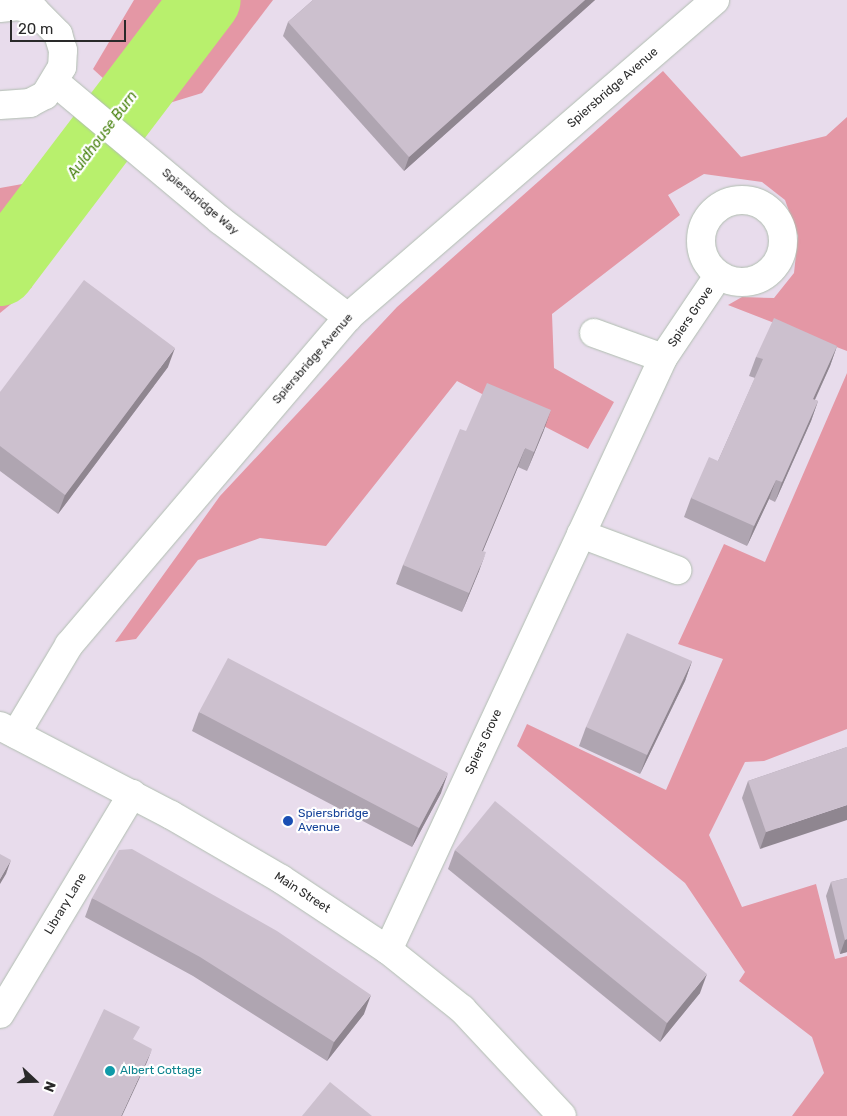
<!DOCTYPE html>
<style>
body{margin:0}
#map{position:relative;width:847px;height:1116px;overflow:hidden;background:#e8dcec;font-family:Rubik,sans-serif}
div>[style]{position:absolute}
.green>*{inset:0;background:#e497a5}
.river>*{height:70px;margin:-35px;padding:0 35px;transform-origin:35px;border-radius:35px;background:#b8f06d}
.roads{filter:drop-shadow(0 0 1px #b0beb0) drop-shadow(0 0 1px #b0beb0)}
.street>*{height:28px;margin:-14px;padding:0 14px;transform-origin:14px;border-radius:14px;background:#fff}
.street>.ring{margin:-14px;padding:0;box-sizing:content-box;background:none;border:28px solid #fff;border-radius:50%}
.secondary>*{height:28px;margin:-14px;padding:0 14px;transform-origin:14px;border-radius:14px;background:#fff}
.wall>*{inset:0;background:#afa5b1}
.shaded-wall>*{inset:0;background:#8f8690}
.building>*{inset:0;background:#ccc0ce}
.dots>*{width:14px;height:14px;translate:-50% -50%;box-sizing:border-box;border:2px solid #fff;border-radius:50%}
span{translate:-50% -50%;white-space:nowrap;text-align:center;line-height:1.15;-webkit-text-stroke:4.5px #fff;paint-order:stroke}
.street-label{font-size:12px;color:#2a2a2a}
.transit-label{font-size:12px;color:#164399}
.left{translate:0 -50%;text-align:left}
.culture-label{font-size:12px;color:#0d838f}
.water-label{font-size:14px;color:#46810c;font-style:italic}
.north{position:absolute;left:10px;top:1056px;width:50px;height:50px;-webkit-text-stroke:4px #fff;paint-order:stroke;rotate:111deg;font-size:14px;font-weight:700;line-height:20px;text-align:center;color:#2a2a2a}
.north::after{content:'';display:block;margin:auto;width:18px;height:22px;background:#2a2a2a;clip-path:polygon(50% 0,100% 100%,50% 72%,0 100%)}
.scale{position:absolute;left:10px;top:20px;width:116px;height:22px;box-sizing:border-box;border:2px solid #2a2a2a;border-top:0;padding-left:6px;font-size:15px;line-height:18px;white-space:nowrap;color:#2a2a2a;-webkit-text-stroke:4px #fff;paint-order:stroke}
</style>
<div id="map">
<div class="green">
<div style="clip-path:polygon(134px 0,273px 0,202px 93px,140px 112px,93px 69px)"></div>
<div style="clip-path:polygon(663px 71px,741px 157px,826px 136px,847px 117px,847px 351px,728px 305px,742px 297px,774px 298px,794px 273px,798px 236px,785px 200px,762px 182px,704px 174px,668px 195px,680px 215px,552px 314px,554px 368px,614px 402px,588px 449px,457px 381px,326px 546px,260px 538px,198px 560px,136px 639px,115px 642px,220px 496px,397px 307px)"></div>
<div style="clip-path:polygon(45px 180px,32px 287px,0 313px,0 188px)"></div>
<div style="clip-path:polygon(847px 373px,847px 729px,764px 761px,745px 762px,709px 835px,742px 907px,816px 884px,835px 959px,847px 956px,847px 1116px,792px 1116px,824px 1073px,812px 1037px,739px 981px,745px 972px,685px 883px,517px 746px,527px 724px,666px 790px,723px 659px,678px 644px,724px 544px,765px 562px)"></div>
</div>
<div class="river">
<div style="left:0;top:271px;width:340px;rotate:-52.8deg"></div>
</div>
<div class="roads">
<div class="street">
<div style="left:0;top:8px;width:19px;rotate:-6deg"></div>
<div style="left:19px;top:6px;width:17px;rotate:17deg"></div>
<div style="left:35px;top:11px;width:33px;rotate:45deg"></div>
<div style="left:58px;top:34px;width:17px;rotate:73deg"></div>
<div style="left:63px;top:50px;width:17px;rotate:93deg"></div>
<div style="left:62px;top:67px;width:33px;rotate:121deg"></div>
<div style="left:45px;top:95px;width:17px;rotate:152deg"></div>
<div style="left:30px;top:103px;width:30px;rotate:176deg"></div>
<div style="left:55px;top:82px;width:215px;rotate:39.9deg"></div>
<div style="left:220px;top:220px;width:161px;rotate:37.2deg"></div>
<div class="ring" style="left:701px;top:200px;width:54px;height:54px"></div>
<div style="left:594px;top:333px;width:73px;rotate:19.9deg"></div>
<div style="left:581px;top:534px;width:103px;rotate:20.6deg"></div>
<div style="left:16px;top:734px;width:104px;rotate:-59.2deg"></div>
<div style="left:69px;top:645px;width:431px;rotate:-49.6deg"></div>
<div style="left:348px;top:317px;width:485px;rotate:-40.8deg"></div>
<div style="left:388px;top:950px;width:653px;rotate:-65.08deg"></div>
<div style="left:663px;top:358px;width:99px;rotate:-56.1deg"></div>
<div style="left:0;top:1014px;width:257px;rotate:-59deg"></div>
</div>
<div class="secondary">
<div style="left:0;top:726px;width:193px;rotate:27.5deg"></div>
<div style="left:171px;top:815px;width:127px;rotate:30.2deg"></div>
<div style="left:281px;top:879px;width:128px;rotate:33.6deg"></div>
<div style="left:388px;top:950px;width:95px;rotate:38.6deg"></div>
<div style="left:462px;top:1009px;width:146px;rotate:46.9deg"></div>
</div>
</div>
<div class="wall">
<div style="clip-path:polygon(313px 0,595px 0,404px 171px,283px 36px,288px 22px)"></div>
<div style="clip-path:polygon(837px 346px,830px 366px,815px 400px,818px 401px,811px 421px,775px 502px,769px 499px,747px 546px,684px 517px,691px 498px,718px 461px,755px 378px,749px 376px,756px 357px)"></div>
<div style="clip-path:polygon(168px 367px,58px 514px,0 471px,0 392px)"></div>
<div style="clip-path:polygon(544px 430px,527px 471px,518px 467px,483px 551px,479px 571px,462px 612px,396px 584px,403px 565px)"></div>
<div style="clip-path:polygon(692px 661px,685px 681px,640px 774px,579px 746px,586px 727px)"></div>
<div style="clip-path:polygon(199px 712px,441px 793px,412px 847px,192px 731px)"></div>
<div style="clip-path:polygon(847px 747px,760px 849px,742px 798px,748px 781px)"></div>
<div style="clip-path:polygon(455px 850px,700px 993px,660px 1042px,448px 869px)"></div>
<div style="clip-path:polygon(847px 878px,847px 952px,840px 954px,826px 896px,831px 882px)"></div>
<div style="clip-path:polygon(92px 898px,364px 1014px,327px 1061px,193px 976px,85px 917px)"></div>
</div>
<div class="shaded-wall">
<div style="clip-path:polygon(585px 0,595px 0,404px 171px,409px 157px)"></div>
<div style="clip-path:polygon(837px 346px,830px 366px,806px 419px,813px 399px)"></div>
<div style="clip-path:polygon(175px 348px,168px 367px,58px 514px,65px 495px)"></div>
<div style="clip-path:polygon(818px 401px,811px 421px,775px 502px,782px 482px)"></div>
<div style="clip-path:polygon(551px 410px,544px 430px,527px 471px,534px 452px)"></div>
<div style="clip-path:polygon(525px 448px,518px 467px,475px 570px,482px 551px)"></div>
<div style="clip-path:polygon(776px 480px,769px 499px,747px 546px,754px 526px)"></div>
<div style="clip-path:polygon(486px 552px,479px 571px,462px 612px,469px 593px)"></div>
<div style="clip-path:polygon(692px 661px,685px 681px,640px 774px,647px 755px)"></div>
<div style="clip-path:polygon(448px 773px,441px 793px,412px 847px,419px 828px)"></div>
<div style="clip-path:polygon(847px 805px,847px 820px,760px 849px,766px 832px)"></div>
<div style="clip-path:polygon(11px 860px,6px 874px,0 884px,0 879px)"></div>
<div style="clip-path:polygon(847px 939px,847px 952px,840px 954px,845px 940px)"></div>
<div style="clip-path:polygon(707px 974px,700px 993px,660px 1042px,667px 1023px)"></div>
<div style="clip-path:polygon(371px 995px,364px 1014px,327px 1061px,334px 1042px)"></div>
<div style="clip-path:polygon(152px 1049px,147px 1062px,122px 1116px,121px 1116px)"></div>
</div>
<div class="building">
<div style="clip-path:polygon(313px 0,585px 0,409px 157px,288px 22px)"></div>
<div style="clip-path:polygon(84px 280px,175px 348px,65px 495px,0 446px,0 392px)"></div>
<div style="clip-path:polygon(774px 318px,837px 346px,813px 399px,818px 401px,782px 482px,776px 480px,754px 526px,691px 498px,709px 457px,718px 461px,763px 359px,756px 357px)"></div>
<div style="clip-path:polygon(487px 383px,551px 410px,534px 452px,525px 448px,482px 551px,486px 552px,469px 593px,403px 565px,460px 429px,466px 431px)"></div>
<div style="clip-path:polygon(627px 633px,692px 661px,647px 755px,586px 727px)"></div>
<div style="clip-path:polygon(228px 658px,448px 773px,419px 828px,199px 712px)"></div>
<div style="clip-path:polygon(847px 747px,847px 805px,766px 832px,748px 781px)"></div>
<div style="clip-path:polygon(495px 801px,707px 974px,667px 1023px,455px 850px)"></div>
<div style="clip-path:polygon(132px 849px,277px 931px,371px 995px,334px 1042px,200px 957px,92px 898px,119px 850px)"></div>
<div style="clip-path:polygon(0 854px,11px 860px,0 879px)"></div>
<div style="clip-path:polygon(847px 878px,847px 939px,845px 940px,831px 882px)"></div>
<div style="clip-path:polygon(104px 1009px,140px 1027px,133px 1039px,152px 1049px,121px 1116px,53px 1116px)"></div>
<div style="clip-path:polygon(330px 1082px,372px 1116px,302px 1116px)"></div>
</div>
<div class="dots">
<div style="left:288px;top:821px;background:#1a4fb4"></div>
<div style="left:110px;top:1071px;background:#0f9aa8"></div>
</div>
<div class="street-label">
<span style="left:613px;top:88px;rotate:-41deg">Spiersbridge Avenue</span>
<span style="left:200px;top:202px;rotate:40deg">Spiersbridge Way</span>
<span style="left:691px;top:317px;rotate:-56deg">Spiers Grove</span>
<span style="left:313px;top:359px;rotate:-49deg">Spiersbridge Avenue</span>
<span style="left:484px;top:742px;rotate:-65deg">Spiers Grove</span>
<span style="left:302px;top:893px;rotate:33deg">Main Street</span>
<span style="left:66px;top:904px;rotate:-59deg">Library Lane</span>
</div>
<div class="transit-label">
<span class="left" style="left:298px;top:821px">Spiersbridge<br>Avenue</span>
</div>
<div class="culture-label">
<span class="left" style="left:120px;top:1071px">Albert Cottage</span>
</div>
<div class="water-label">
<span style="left:103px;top:135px;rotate:-53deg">Auldhouse Burn</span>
</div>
<div class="north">N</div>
<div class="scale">20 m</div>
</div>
